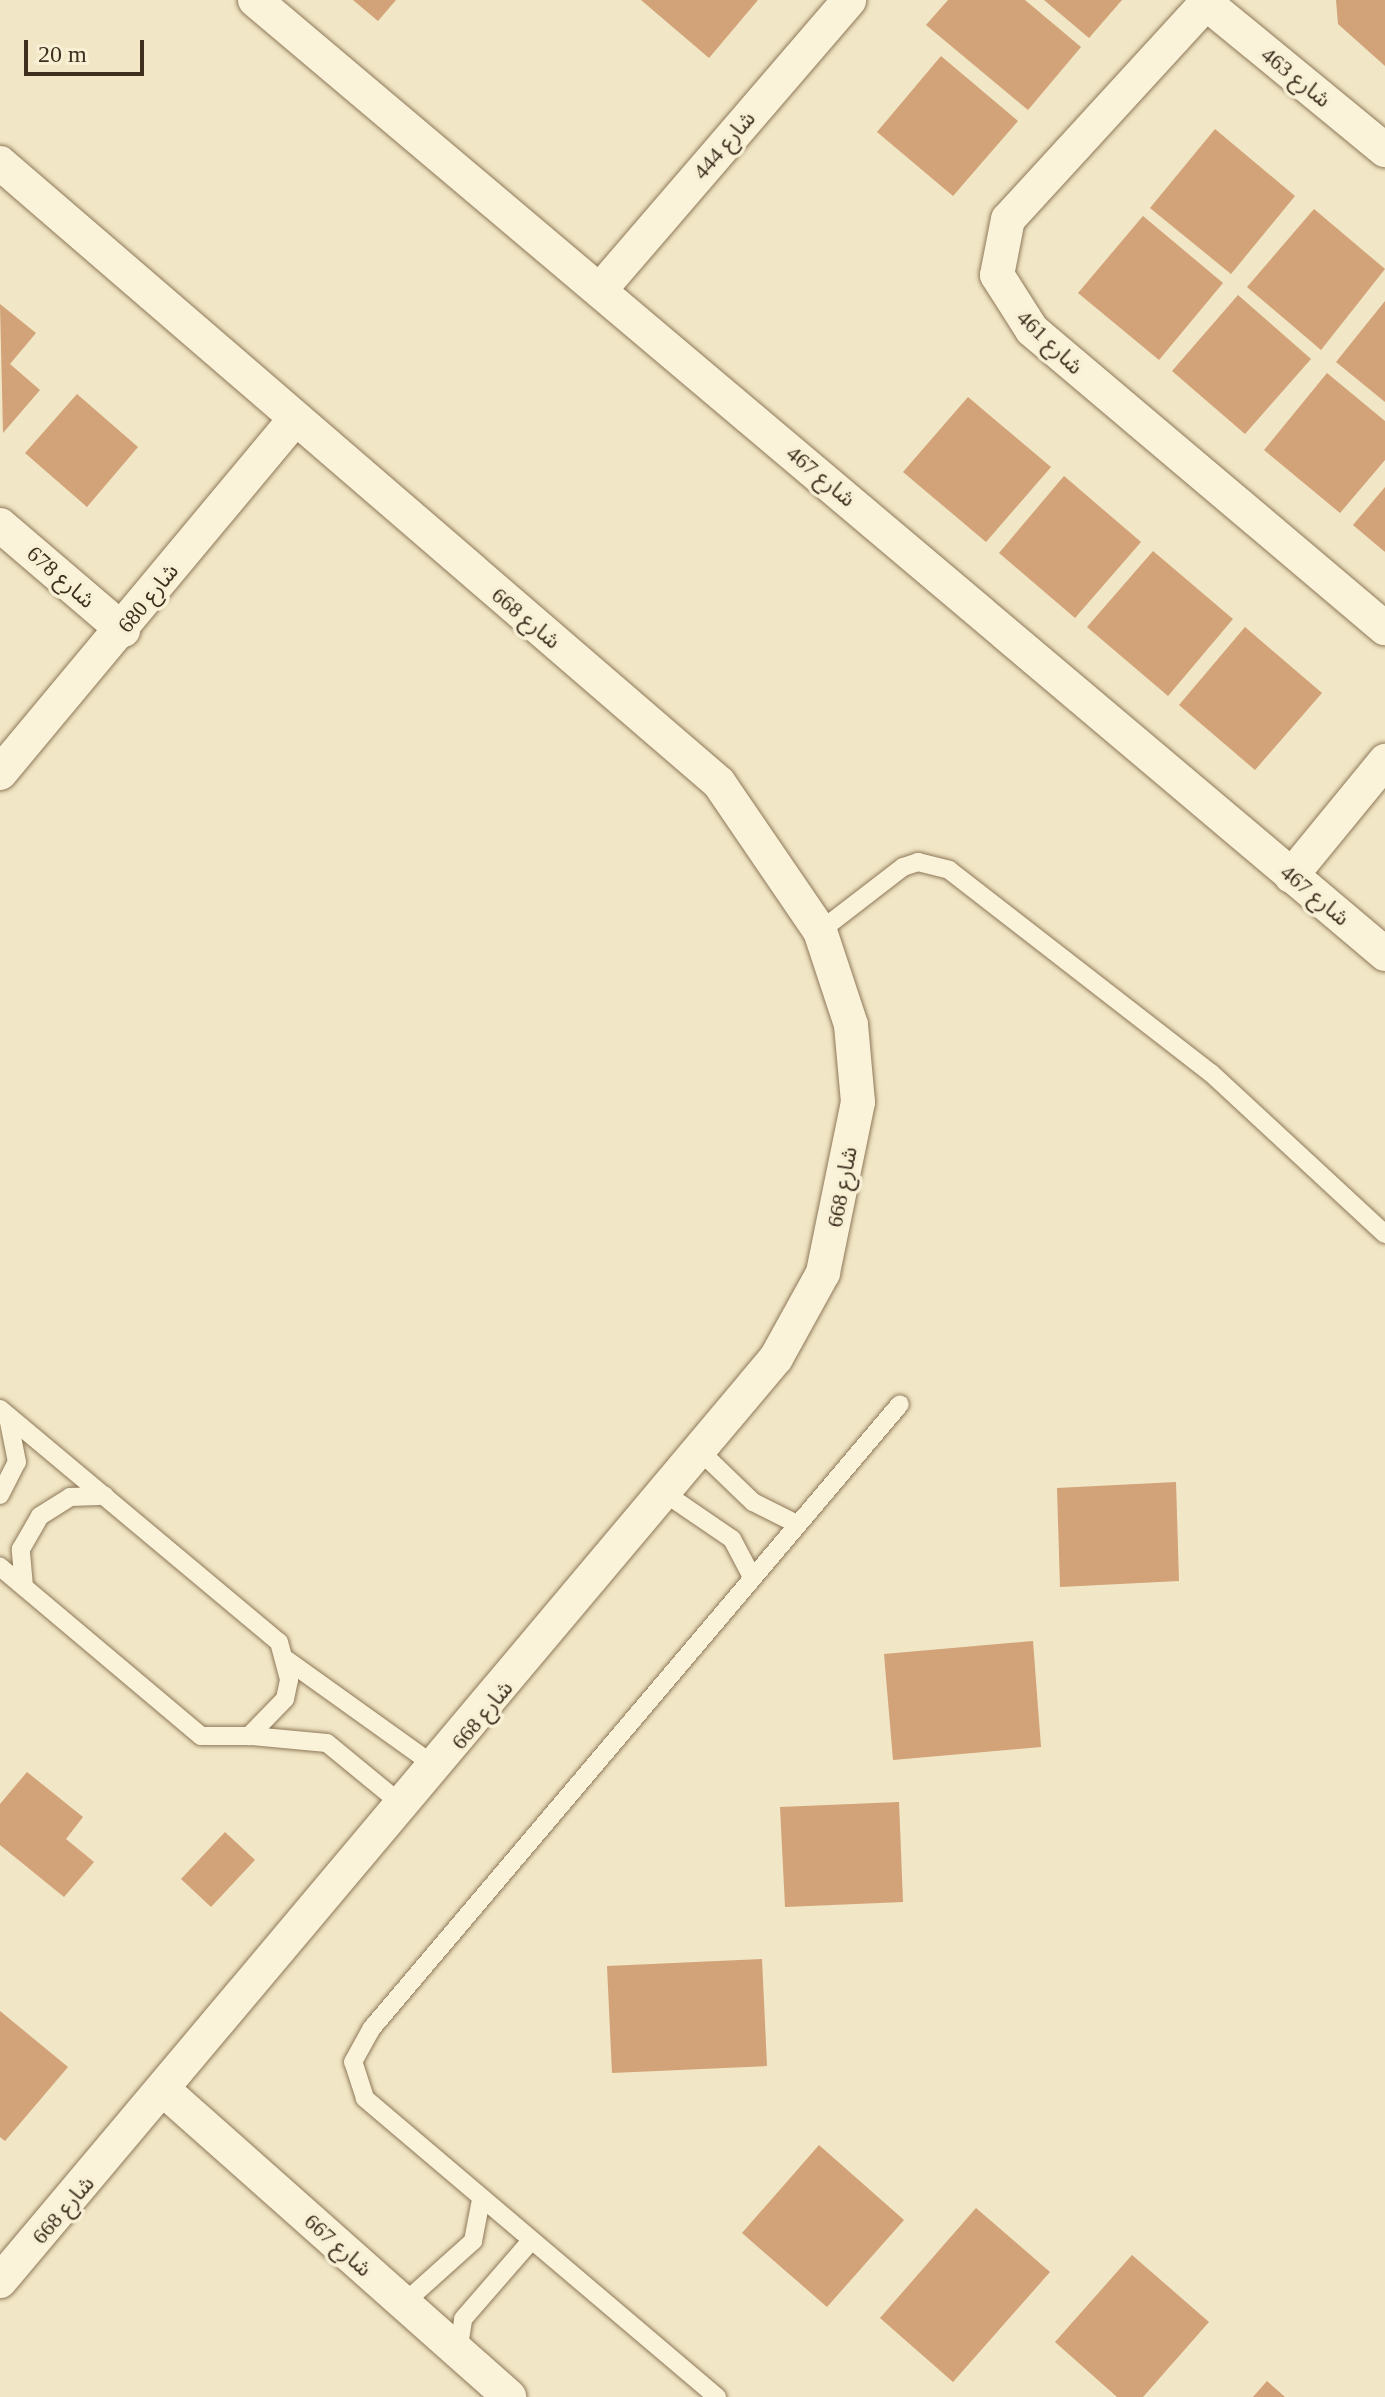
<!DOCTYPE html>
<meta charset="utf-8">
<style>
body{margin:0}
#map{position:relative;width:1385px;height:2397px;overflow:hidden;background:#f1e6c5;font-family:"Times New Roman","Noto Sans Arabic",serif}
div>[style]{position:absolute}
.building>*{inset:0;background:#d2a278}
.roads{filter:drop-shadow(0 0 2px #8e7859) drop-shadow(0 0 2px #8e7859)}
.lane>*{height:18px;margin:-9px;padding:0 9px;transform-origin:9px;border-radius:9px;background:#fbf3d9}
.street>*{height:34px;margin:-17px;padding:0 17px;transform-origin:17px;border-radius:17px;background:#fbf3d9}
span{translate:-50% -50%;white-space:nowrap;text-align:center;line-height:1.15;-webkit-text-stroke:7px #f8f0d5;paint-order:stroke}
.street-label{font-size:22px;color:#3d2e1e}
.scale{position:absolute;left:24px;top:40px;width:120px;height:36px;box-sizing:border-box;border:4px solid #3d2e1e;border-top:0;padding-left:10px;font-size:24px;line-height:28px;white-space:nowrap;color:#3d2e1e;-webkit-text-stroke:6px #f8f0d5;paint-order:stroke}
</style>
<div id="map">
<div class="building">
<div style="clip-path:polygon(353px 0,396px 0,378px 21px)"></div>
<div style="clip-path:polygon(641px 0,758px 0,709px 58px)"></div>
<div style="clip-path:polygon(948px 0,1025px 0,1081px 47px,1028px 110px,926px 25px)"></div>
<div style="clip-path:polygon(1044px 0,1122px 0,1089px 38px)"></div>
<div style="clip-path:polygon(1336px 0,1385px 0,1385px 66px,1338px 24px)"></div>
<div style="clip-path:polygon(941px 56px,1018px 121px,953px 196px,877px 132px)"></div>
<div style="clip-path:polygon(1215px 129px,1295px 196px,1231px 274px,1150px 208px)"></div>
<div style="clip-path:polygon(1314px 209px,1385px 269px,1321px 350px,1247px 287px)"></div>
<div style="clip-path:polygon(1143px 216px,1223px 283px,1159px 360px,1078px 293px)"></div>
<div style="clip-path:polygon(1238px 295px,1311px 359px,1245px 434px,1172px 371px)"></div>
<div style="clip-path:polygon(1385px 301px,1385px 402px,1336px 362px)"></div>
<div style="clip-path:polygon(0 304px,36px 333px,10px 364px,40px 390px,3px 433px)"></div>
<div style="clip-path:polygon(1327px 373px,1385px 421px,1385px 460px,1340px 513px,1264px 450px)"></div>
<div style="clip-path:polygon(77px 394px,138px 447px,87px 507px,25px 453px)"></div>
<div style="clip-path:polygon(968px 397px,1051px 467px,986px 542px,903px 472px)"></div>
<div style="clip-path:polygon(1064px 476px,1141px 542px,1075px 618px,999px 553px)"></div>
<div style="clip-path:polygon(1385px 487px,1385px 552px,1353px 525px)"></div>
<div style="clip-path:polygon(1153px 551px,1233px 619px,1168px 696px,1087px 627px)"></div>
<div style="clip-path:polygon(1245px 627px,1322px 693px,1255px 770px,1179px 705px)"></div>
<div style="clip-path:polygon(1176px 1482px,1179px 1581px,1060px 1587px,1057px 1488px)"></div>
<div style="clip-path:polygon(1033px 1641px,1041px 1747px,893px 1760px,884px 1654px)"></div>
<div style="clip-path:polygon(27px 1772px,83px 1817px,66px 1839px,94px 1862px,64px 1897px,0 1845px,0 1804px)"></div>
<div style="clip-path:polygon(899px 1802px,903px 1902px,785px 1907px,780px 1807px)"></div>
<div style="clip-path:polygon(225px 1832px,255px 1860px,211px 1907px,181px 1879px)"></div>
<div style="clip-path:polygon(762px 1959px,767px 2066px,612px 2073px,607px 1966px)"></div>
<div style="clip-path:polygon(0 2011px,68px 2067px,5px 2141px,0 2137px)"></div>
<div style="clip-path:polygon(819px 2145px,904px 2220px,827px 2307px,742px 2233px)"></div>
<div style="clip-path:polygon(976px 2208px,1050px 2272px,953px 2382px,880px 2318px)"></div>
<div style="clip-path:polygon(1132px 2255px,1209px 2322px,1143px 2397px,1117px 2397px,1055px 2342px)"></div>
<div style="clip-path:polygon(1267px 2381px,1285px 2397px,1253px 2397px)"></div>
</div>
<div class="roads">
<div class="lane">
<div style="left:820px;top:931px;width:105px;rotate:-37.6deg"></div>
<div style="left:903px;top:867px;width:16px;rotate:-18deg"></div>
<div style="left:918px;top:862px;width:32px;rotate:14deg"></div>
<div style="left:949px;top:870px;width:331px;rotate:37.8deg"></div>
<div style="left:1211px;top:1073px;width:237px;rotate:42.8deg"></div>
<div style="left:0;top:1409px;width:363px;rotate:39.9deg"></div>
<div style="left:279px;top:1642px;width:39px;rotate:75deg"></div>
<div style="left:289px;top:1680px;width:19px;rotate:102deg"></div>
<div style="left:285px;top:1699px;width:52px;rotate:134.2deg"></div>
<div style="left:249px;top:1736px;width:48px;rotate:180deg"></div>
<div style="left:201px;top:1736px;width:263px;rotate:-139.9deg"></div>
<div style="left:701px;top:1452px;width:72px;rotate:43.9deg"></div>
<div style="left:753px;top:1502px;width:49px;rotate:26.6deg"></div>
<div style="left:666px;top:1494px;width:80px;rotate:34.3deg"></div>
<div style="left:732px;top:1539px;width:43px;rotate:62.2deg"></div>
<div style="left:0;top:1495px;width:37px;rotate:-63deg"></div>
<div style="left:17px;top:1462px;width:46px;rotate:-101.3deg"></div>
<div style="left:24px;top:1587px;width:38px;rotate:-95deg"></div>
<div style="left:21px;top:1549px;width:38px;rotate:-60deg"></div>
<div style="left:40px;top:1516px;width:36px;rotate:-32deg"></div>
<div style="left:70px;top:1497px;width:35px;rotate:-2deg"></div>
<div style="left:287px;top:1660px;width:186px;rotate:35.6deg"></div>
<div style="left:252px;top:1736px;width:75px;rotate:5.3deg"></div>
<div style="left:327px;top:1743px;width:101px;rotate:39.4deg"></div>
<div style="left:404px;top:2303px;width:93px;rotate:-41.9deg"></div>
<div style="left:473px;top:2241px;width:42px;rotate:-79deg"></div>
<div style="left:458px;top:2352px;width:33px;rotate:-81deg"></div>
<div style="left:463px;top:2319px;width:102px;rotate:-49deg"></div>
<div style="left:717px;top:2397px;width:462px;rotate:-139.7deg"></div>
<div style="left:365px;top:2098px;width:38px;rotate:-108deg"></div>
<div style="left:353px;top:2062px;width:39px;rotate:-61deg"></div>
<div style="left:372px;top:2028px;width:817px;rotate:-49.76deg"></div>
</div>
<div class="street">
<div style="left:255px;top:0;width:1479px;rotate:40.17deg"></div>
<div style="left:1209px;top:0;width:297px;rotate:132.5deg"></div>
<div style="left:1008px;top:219px;width:57px;rotate:101.1deg"></div>
<div style="left:997px;top:275px;width:65px;rotate:57.5deg"></div>
<div style="left:1032px;top:330px;width:462px;rotate:40.2deg"></div>
<div style="left:1206px;top:3px;width:232px;rotate:39.4deg"></div>
<div style="left:0;top:163px;width:949px;rotate:40.77deg"></div>
<div style="left:719px;top:783px;width:179px;rotate:55.7deg"></div>
<div style="left:820px;top:931px;width:99px;rotate:71.7deg"></div>
<div style="left:851px;top:1025px;width:77px;rotate:84.8deg"></div>
<div style="left:858px;top:1102px;width:175px;rotate:101.6deg"></div>
<div style="left:823px;top:1273px;width:97px;rotate:118.9deg"></div>
<div style="left:776px;top:1358px;width:1206px;rotate:130.05deg"></div>
<div style="left:600px;top:290px;width:382px;rotate:-49.3deg"></div>
<div style="left:0;top:525px;width:162px;rotate:40.5deg"></div>
<div style="left:0;top:773px;width:458px;rotate:-50.2deg"></div>
<div style="left:1291px;top:876px;width:149px;rotate:-50.7deg"></div>
<div style="left:166px;top:2092px;width:459px;rotate:41.6deg"></div>
</div>
</div>
<div class="street-label">
<span style="left:1296px;top:77px;rotate:39deg">شارع 463</span>
<span style="left:724px;top:145px;rotate:-49deg">شارع 444</span>
<span style="left:1050px;top:342px;rotate:44deg">شارع 461</span>
<span style="left:821px;top:476px;rotate:40deg">شارع 467</span>
<span style="left:61px;top:577px;rotate:41deg">شارع 678</span>
<span style="left:148px;top:598px;rotate:-51deg">شارع 680</span>
<span style="left:526px;top:618px;rotate:40deg">شارع 668</span>
<span style="left:1315px;top:895px;rotate:40deg">شارع 467</span>
<span style="left:842px;top:1187px;rotate:-79deg">شارع 668</span>
<span style="left:482px;top:1715px;rotate:-50deg">شارع 668</span>
<span style="left:63px;top:2210px;rotate:-49deg">شارع 668</span>
<span style="left:338px;top:2245px;rotate:42deg">شارع 667</span>
</div>
<div class="scale">20 m</div>
</div>
